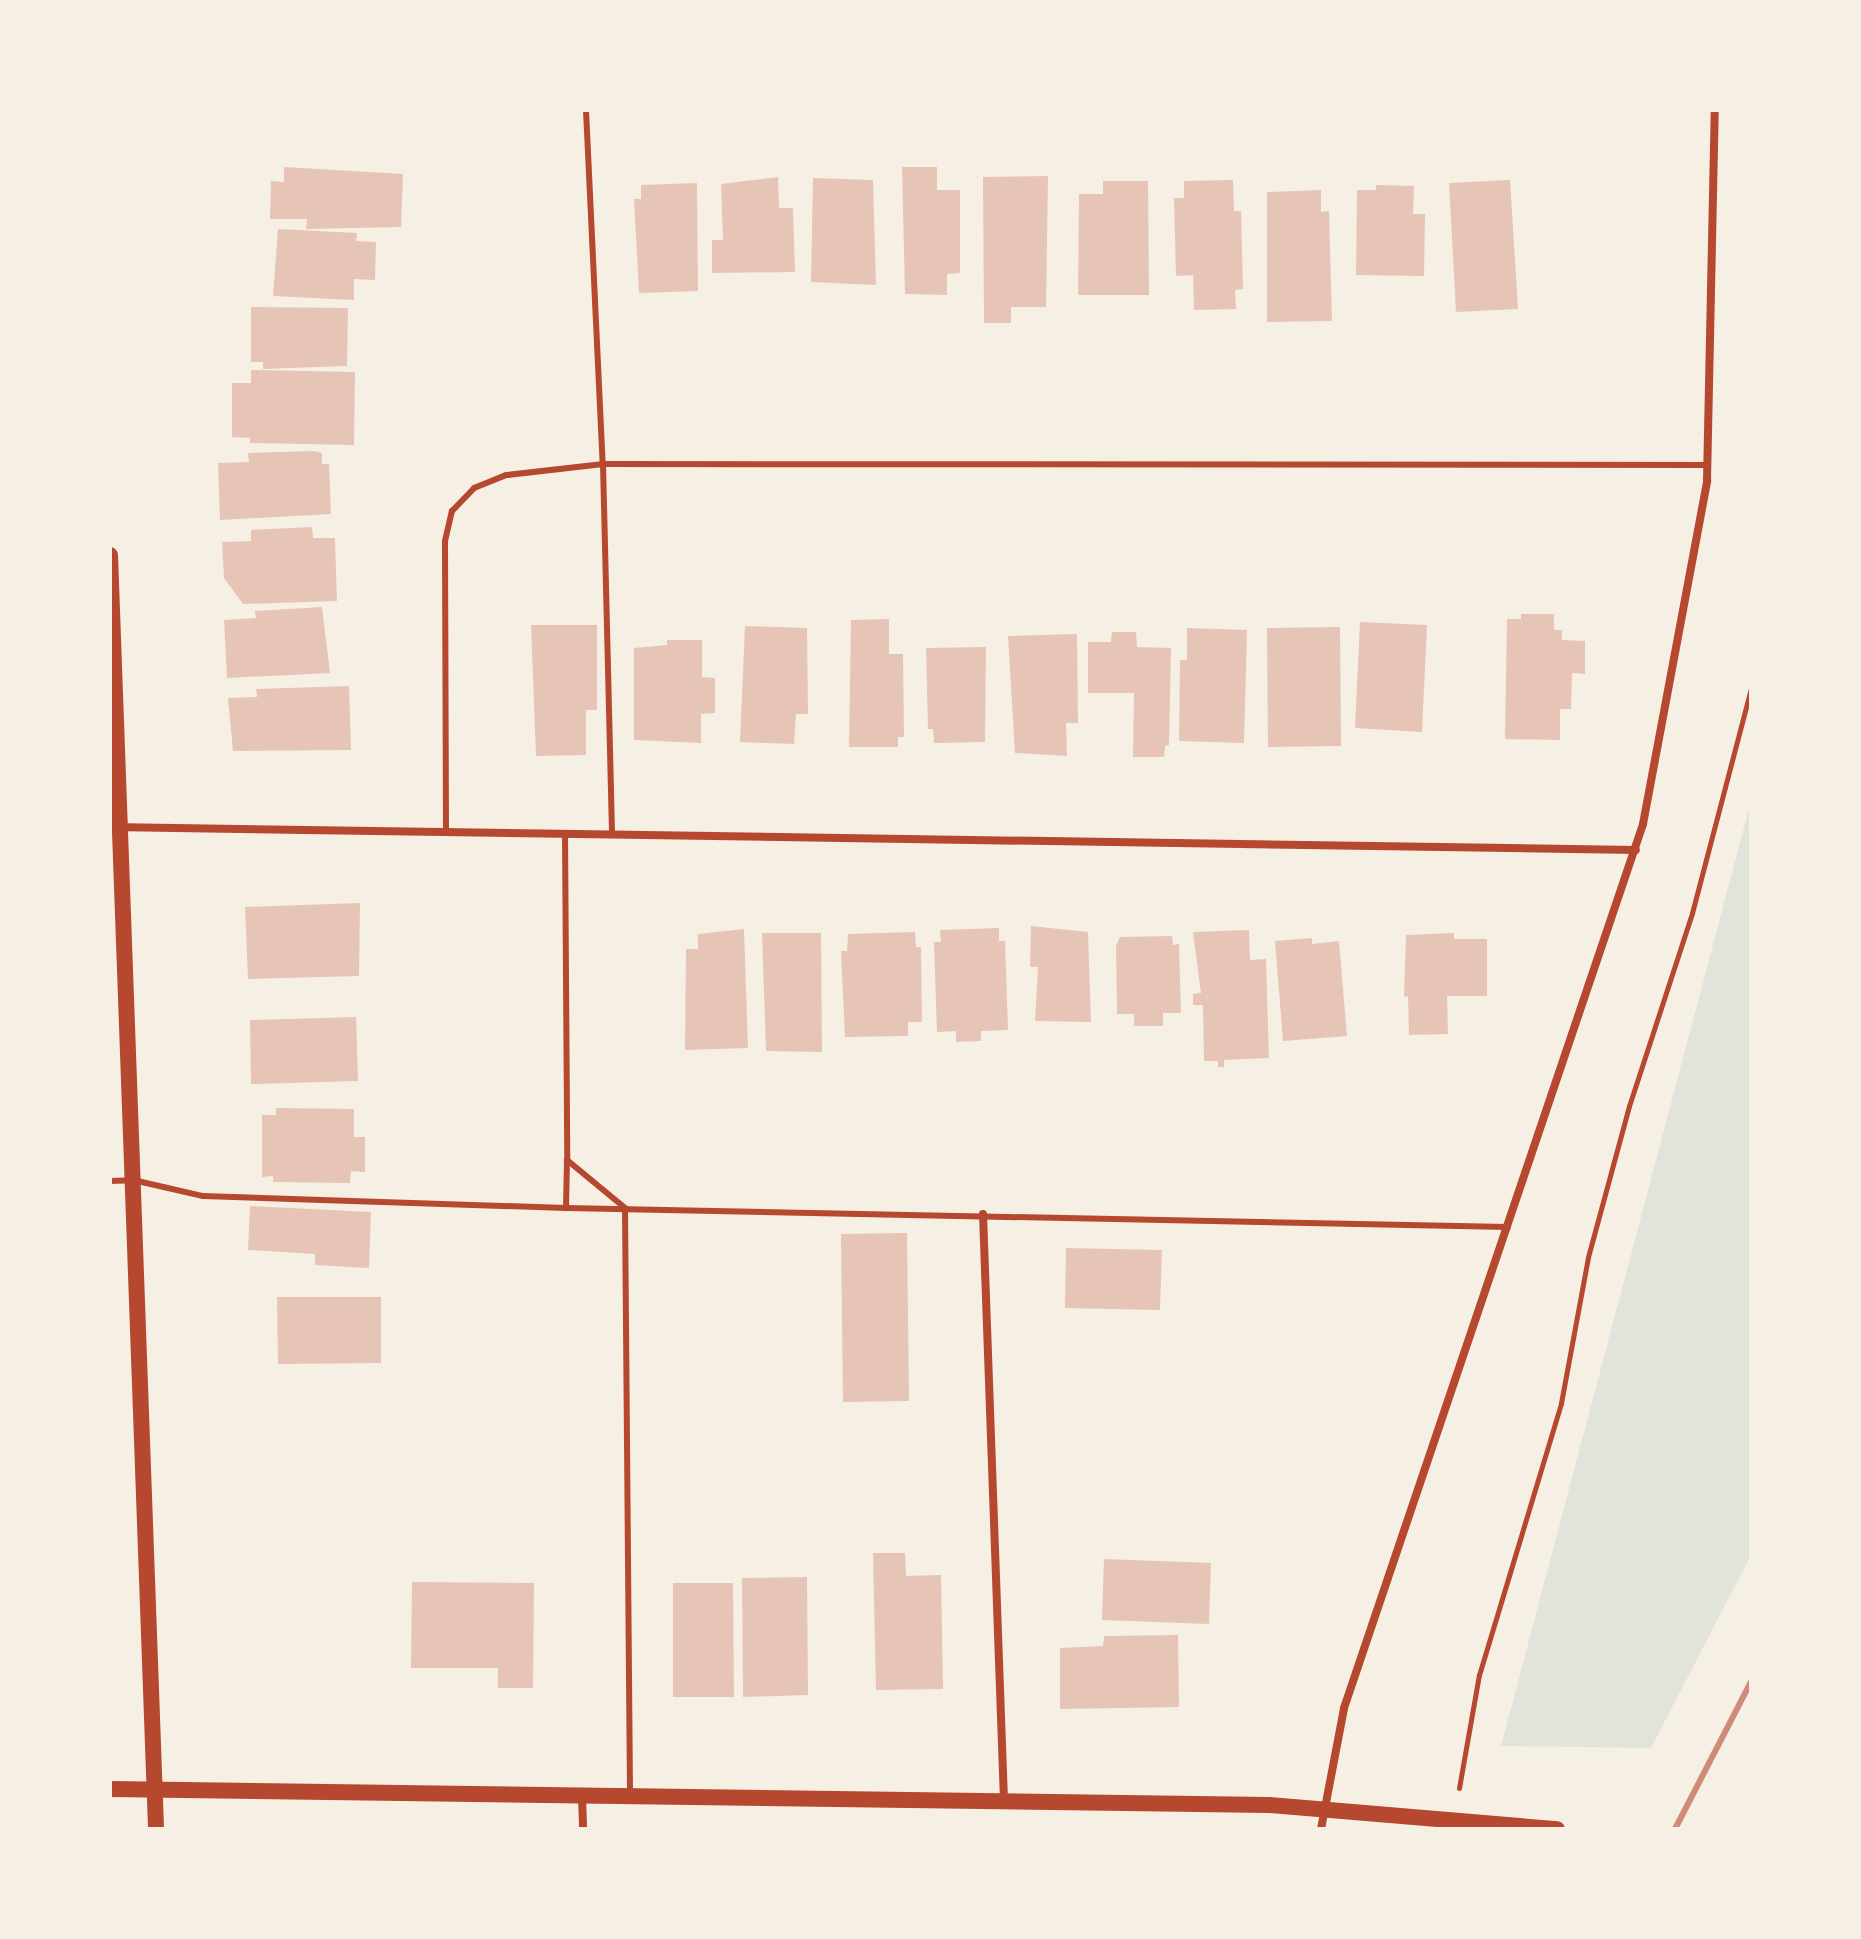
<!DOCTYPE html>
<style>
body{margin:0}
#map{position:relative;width:1861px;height:1939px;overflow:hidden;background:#f6efe4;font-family:"PT Sans",sans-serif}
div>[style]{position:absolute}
.green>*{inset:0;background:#e2e4dc}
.building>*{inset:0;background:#e6c5b7}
.path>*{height:5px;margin:-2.5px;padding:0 2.5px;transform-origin:2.5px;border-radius:2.5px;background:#b5482f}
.service>*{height:6px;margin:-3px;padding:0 3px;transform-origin:3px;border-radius:3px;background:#b5482f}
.minor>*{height:8px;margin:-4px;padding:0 4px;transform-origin:4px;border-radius:4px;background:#b5482f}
.secondary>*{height:16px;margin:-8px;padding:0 8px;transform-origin:8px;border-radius:8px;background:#b5482f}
.rail>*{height:6px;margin:-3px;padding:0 3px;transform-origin:3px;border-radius:3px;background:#cf8b77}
span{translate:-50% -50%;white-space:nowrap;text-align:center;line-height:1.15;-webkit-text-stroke:7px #f6efe4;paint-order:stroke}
.frame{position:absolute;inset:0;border:112px solid #f6efe4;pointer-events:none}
</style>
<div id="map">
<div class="green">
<div style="clip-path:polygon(1751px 801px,1751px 1555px,1651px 1748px,1501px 1746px)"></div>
</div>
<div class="building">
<div style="clip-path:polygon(284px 167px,403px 174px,401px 227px,306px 229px,307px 219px,270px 219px,271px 181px,284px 182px)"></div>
<div style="clip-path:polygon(902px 167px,937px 167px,937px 190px,960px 190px,960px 273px,947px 274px,947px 295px,905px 294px)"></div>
<div style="clip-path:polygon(1048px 176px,1046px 307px,1011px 307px,1011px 323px,984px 323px,983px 177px)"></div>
<div style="clip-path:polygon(778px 177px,779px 208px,793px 208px,795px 272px,712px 273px,712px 240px,723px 240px,721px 184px)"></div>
<div style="clip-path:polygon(813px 178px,873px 180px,876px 285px,811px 282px)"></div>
<div style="clip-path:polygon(1233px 180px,1234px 211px,1241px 211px,1243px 289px,1235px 290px,1236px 309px,1194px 310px,1193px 275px,1176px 276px,1174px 198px,1184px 198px,1184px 181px)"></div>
<div style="clip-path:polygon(1510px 180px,1518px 309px,1456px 312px,1449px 183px)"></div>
<div style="clip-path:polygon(1103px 181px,1148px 181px,1149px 295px,1078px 295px,1079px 194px,1103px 194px)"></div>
<div style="clip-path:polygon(697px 183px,698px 291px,639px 293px,634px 199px,641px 199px,641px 185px)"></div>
<div style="clip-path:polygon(1376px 185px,1414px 186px,1413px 214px,1425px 214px,1424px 276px,1356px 275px,1357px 190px,1376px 190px)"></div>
<div style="clip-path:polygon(1321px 190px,1321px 212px,1329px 211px,1332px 321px,1267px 322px,1267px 192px)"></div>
<div style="clip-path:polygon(278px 229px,357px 233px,356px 241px,376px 242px,375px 280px,354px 279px,354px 300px,273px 296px)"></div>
<div style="clip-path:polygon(251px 307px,348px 308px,347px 366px,263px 369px,263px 362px,251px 362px)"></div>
<div style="clip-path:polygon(251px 370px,355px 372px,354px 445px,250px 443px,250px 438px,232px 437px,232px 383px,251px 383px)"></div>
<div style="clip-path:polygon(313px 451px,322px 453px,322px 464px,329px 464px,331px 514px,220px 520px,218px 463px,249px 462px,248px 453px)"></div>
<div style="clip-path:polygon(312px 527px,313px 538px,335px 538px,337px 601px,243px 604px,224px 578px,222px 542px,251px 541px,251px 530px)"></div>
<div style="clip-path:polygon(322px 607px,330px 673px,227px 678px,224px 620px,256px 618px,255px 611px)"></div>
<div style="clip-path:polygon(1521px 614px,1554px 614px,1554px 630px,1562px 630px,1562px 640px,1585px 641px,1585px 674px,1572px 673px,1571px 709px,1560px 709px,1560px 740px,1505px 739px,1507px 619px,1521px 619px)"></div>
<div style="clip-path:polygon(889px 619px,889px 654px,903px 654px,904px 737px,898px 737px,898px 747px,849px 747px,851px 620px)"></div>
<div style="clip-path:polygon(1360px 622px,1427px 625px,1422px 732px,1355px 728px)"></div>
<div style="clip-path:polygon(531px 625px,597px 625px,597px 710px,586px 710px,586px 755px,536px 756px)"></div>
<div style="clip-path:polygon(745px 626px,807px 628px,808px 714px,796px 714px,794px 744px,740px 742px)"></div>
<div style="clip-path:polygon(1340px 627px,1341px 746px,1268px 747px,1267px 628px)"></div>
<div style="clip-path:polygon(1187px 628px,1247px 630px,1244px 743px,1179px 741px,1180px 660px,1187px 660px)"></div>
<div style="clip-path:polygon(1112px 632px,1136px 632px,1137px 647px,1171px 648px,1169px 745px,1165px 746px,1164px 757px,1133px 757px,1134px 693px,1088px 693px,1088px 642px,1111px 642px)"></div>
<div style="clip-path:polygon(1077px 634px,1078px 723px,1066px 723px,1067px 756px,1015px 753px,1008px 636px)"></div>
<div style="clip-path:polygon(667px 640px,702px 640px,702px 677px,715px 678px,715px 713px,701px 714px,701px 743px,634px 740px,634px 648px,667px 645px)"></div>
<div style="clip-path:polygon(986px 647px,985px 742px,934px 743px,933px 729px,928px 729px,926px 648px)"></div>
<div style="clip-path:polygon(349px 686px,351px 750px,233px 751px,228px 698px,257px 697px,256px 689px)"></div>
<div style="clip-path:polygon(360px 903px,359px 976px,248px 979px,245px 907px)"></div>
<div style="clip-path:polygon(1031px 926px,1088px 932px,1091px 1022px,1035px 1021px,1038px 967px,1030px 967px)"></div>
<div style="clip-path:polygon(999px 928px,999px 941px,1005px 941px,1008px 1030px,981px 1031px,981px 1041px,956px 1042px,956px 1031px,937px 1032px,934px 942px,941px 942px,940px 930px)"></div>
<div style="clip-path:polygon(744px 929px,748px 1048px,685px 1050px,686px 949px,698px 949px,698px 934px)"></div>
<div style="clip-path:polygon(1249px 930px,1250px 960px,1266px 959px,1269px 1058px,1224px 1060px,1224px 1067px,1218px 1067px,1218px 1061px,1204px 1061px,1203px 1005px,1193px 1005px,1193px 994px,1201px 993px,1193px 932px)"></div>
<div style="clip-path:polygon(915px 932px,916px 947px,921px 947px,922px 1022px,908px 1022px,908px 1036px,845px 1037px,841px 951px,847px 951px,848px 934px)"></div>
<div style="clip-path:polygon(762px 933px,821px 933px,822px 1052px,766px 1051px)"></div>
<div style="clip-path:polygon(1454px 933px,1454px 939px,1487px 939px,1487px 996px,1447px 996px,1448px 1034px,1409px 1035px,1408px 996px,1404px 997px,1406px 935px)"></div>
<div style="clip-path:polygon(1172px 936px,1173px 945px,1179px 944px,1181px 1013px,1163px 1013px,1163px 1026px,1134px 1026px,1134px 1014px,1117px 1014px,1116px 946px,1120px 937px)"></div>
<div style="clip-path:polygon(1312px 938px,1312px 944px,1339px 941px,1347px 1036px,1283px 1041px,1275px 941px)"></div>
<div style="clip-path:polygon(356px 1017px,358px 1081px,251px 1084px,250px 1020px)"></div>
<div style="clip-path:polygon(276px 1108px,354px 1109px,354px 1137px,365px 1137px,365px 1172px,351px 1171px,350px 1183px,273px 1182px,273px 1176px,262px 1177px,262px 1115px,276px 1115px)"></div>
<div style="clip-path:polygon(250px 1206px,371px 1212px,369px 1268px,315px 1265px,315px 1254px,248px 1250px)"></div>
<div style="clip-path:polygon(907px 1233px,909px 1401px,843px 1402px,841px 1234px)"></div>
<div style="clip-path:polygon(1066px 1248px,1162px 1250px,1160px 1310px,1065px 1308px)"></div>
<div style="clip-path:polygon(277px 1297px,381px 1297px,381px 1363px,278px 1364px)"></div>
<div style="clip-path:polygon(873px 1553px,905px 1553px,906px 1576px,941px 1575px,943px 1689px,876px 1690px)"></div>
<div style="clip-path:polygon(1104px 1559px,1211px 1563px,1209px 1624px,1102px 1620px)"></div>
<div style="clip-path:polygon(807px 1577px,808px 1695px,743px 1697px,742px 1578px)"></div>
<div style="clip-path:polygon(412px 1582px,534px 1583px,533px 1688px,498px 1688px,498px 1668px,411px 1668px)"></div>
<div style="clip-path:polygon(673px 1583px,733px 1583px,734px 1697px,673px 1697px)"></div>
<div style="clip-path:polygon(1178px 1635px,1179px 1707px,1060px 1709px,1060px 1648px,1103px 1646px,1104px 1636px)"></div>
</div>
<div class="path">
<div style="left:1459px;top:1788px;width:115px;rotate:-80deg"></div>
<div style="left:1479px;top:1675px;width:284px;rotate:-73.2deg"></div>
<div style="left:1561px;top:1403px;width:148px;rotate:-79.5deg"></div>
<div style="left:1588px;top:1257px;width:156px;rotate:-74.8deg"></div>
<div style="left:1629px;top:1106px;width:203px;rotate:-71.9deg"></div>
<div style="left:1692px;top:913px;width:233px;rotate:-75.3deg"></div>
</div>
<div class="service">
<div style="left:586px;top:110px;width:354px;rotate:87.3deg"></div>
<div style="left:603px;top:464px;width:370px;rotate:88.6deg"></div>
<div style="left:446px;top:832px;width:291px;rotate:-90.2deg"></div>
<div style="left:445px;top:541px;width:31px;rotate:-77deg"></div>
<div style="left:452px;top:511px;width:32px;rotate:-46deg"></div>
<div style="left:474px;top:488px;width:35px;rotate:-22deg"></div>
<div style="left:507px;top:475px;width:97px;rotate:-6.5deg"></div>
<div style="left:603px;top:464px;width:1105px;rotate:0.05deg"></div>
<div style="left:565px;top:833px;width:327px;rotate:89.6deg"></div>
<div style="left:110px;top:1181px;width:23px;rotate:-2deg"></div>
<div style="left:133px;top:1180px;width:72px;rotate:12.9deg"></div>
<div style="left:203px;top:1196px;width:363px;rotate:1.9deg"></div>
<div style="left:566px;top:1208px;width:942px;rotate:1.16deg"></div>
<div style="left:566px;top:1208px;width:48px;rotate:-88.8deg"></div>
<div style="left:567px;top:1160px;width:75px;rotate:39.6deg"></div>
<div style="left:625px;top:1208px;width:586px;rotate:89.51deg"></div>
</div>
<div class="minor">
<div style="left:110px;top:827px;width:1526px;rotate:0.86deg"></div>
<div style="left:983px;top:1214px;width:586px;rotate:87.95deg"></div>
<div style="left:582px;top:1797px;width:32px;rotate:88deg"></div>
<div style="left:1321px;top:1829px;width:123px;rotate:-79.2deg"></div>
<div style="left:1344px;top:1708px;width:933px;rotate:-71.31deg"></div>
<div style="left:1643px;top:824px;width:349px;rotate:-79.4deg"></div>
<div style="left:1707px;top:481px;width:371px;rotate:-88.8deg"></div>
</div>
<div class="secondary">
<div style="left:110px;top:555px;width:1275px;rotate:87.93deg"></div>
<div style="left:110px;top:1789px;width:1159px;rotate:0.79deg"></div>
<div style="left:1269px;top:1805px;width:289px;rotate:4.8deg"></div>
</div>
<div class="rail">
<div style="left:1675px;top:1829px;width:165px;rotate:-62.7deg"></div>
</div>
<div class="frame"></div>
</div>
